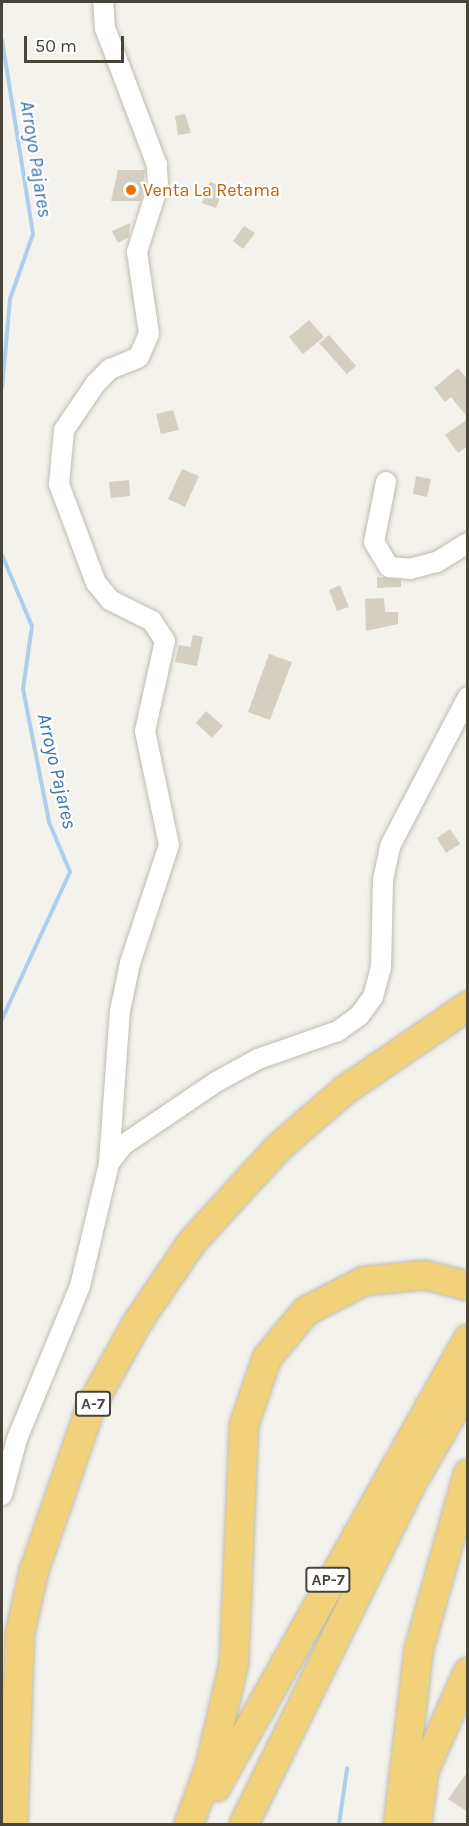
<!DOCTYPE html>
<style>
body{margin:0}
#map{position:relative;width:469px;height:1826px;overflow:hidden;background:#f4f2ec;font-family:Karla,sans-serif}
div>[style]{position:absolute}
.stream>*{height:4px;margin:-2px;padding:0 2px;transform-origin:2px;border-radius:2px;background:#aeceeb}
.building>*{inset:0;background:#d5cfc2}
.roads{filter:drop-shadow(0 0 2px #bfbbaf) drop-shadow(0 0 2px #bfbbaf)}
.minor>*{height:20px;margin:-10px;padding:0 10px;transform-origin:10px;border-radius:10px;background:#fff}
.highway>*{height:28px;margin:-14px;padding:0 14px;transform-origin:14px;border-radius:14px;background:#f1d27a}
.dots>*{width:16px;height:16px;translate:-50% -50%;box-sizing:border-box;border:3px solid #fff;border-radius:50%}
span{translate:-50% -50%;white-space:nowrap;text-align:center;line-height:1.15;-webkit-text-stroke:4.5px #fff;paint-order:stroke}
.shield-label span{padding:2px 4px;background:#fff;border:2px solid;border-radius:4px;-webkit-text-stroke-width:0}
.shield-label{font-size:16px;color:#48443a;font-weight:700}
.food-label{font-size:18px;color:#c56008}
.left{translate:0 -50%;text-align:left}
.water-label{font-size:20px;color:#3b74ac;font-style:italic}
.frame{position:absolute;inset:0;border:3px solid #48443a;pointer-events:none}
.scale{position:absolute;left:24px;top:36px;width:100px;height:27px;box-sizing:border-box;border:3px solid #48443a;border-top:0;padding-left:8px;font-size:18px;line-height:21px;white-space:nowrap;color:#48443a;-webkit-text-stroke:4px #fff;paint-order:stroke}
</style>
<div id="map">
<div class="stream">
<div style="left:2px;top:40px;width:196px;rotate:80.9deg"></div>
<div style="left:33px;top:234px;width:69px;rotate:109.5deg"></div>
<div style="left:10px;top:299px;width:89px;rotate:95.1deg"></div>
<div style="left:2px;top:555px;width:77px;rotate:67.1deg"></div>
<div style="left:32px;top:626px;width:64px;rotate:98.1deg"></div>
<div style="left:23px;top:689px;width:136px;rotate:78.9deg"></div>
<div style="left:49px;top:822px;width:54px;rotate:67.2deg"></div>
<div style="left:70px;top:872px;width:162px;rotate:114.8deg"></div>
<div style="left:339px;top:1824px;width:56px;rotate:-81.7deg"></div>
</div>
<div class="building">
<div style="clip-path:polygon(185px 114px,191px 133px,178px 135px,175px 116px)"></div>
<div style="clip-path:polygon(118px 170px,145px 170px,141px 201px,111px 201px)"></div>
<div style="clip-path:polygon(210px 182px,224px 187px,216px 208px,202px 203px)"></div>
<div style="clip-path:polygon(130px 223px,129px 237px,118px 243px,112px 231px)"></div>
<div style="clip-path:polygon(244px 226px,255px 233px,243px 249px,233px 241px)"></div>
<div style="clip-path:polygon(309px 320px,324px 337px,303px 354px,289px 337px)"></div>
<div style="clip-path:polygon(329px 335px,356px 366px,347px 374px,319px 343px)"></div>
<div style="clip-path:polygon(458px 368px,468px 380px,468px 418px,451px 397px,445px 402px,434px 388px)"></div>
<div style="clip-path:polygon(173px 410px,179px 430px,161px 434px,156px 414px)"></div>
<div style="clip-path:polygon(468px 419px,468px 446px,458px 453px,445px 435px)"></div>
<div style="clip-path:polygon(182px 469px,199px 476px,185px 507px,168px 499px)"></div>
<div style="clip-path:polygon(416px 476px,431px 479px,427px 497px,413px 494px)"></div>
<div style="clip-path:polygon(129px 480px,130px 496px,111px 498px,109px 482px)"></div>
<div style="clip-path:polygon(377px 577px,401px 580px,401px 587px,377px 588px)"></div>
<div style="clip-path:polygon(340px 585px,349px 607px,337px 611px,329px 590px)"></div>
<div style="clip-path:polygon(384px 598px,385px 612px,398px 612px,398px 624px,366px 631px,365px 599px)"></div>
<div style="clip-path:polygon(193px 635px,203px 637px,197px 666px,175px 662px,179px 645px,190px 647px)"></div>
<div style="clip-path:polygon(269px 654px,292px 662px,270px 720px,248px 712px)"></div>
<div style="clip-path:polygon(206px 711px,223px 726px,212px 738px,196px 723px)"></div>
<div style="clip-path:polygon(450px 829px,460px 844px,446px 853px,437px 838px)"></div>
<div style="clip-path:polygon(468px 1771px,468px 1812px,448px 1799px)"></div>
</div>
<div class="roads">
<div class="minor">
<div style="left:386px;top:482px;width:61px;rotate:101.3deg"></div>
<div style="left:374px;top:542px;width:29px;rotate:59deg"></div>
<div style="left:389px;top:567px;width:21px;rotate:5deg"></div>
<div style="left:410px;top:569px;width:28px;rotate:-15deg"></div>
<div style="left:437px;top:562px;width:36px;rotate:-32deg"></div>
<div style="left:109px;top:1163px;width:23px;rotate:-52deg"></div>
<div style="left:123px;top:1145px;width:112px;rotate:-34.1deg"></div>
<div style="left:216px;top:1082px;width:48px;rotate:-28.7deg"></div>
<div style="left:258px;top:1059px;width:85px;rotate:-19.3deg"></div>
<div style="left:338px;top:1031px;width:26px;rotate:-36deg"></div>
<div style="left:359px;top:1016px;width:24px;rotate:-54deg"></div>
<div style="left:373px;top:997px;width:30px;rotate:-75deg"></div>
<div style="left:381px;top:968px;width:88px;rotate:-88.7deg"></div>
<div style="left:383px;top:880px;width:35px;rotate:-78deg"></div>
<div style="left:390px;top:846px;width:168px;rotate:-62.4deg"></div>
<div style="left:2px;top:1495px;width:58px;rotate:-75deg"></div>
<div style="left:17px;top:1439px;width:165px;rotate:-67.6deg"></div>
<div style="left:80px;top:1286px;width:126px;rotate:-76.7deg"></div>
<div style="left:109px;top:1163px;width:152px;rotate:-85.9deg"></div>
<div style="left:120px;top:1011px;width:49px;rotate:-78.2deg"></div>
<div style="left:130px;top:963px;width:124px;rotate:-71.7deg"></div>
<div style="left:169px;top:845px;width:116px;rotate:-101.9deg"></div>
<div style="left:145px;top:731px;width:92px;rotate:-77.5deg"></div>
<div style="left:165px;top:641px;width:24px;rotate:-123deg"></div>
<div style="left:152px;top:621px;width:47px;rotate:-153.4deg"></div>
<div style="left:110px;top:600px;width:22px;rotate:-129deg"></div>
<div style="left:96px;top:583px;width:106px;rotate:-110.5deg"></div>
<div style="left:59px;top:484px;width:54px;rotate:-84.7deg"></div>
<div style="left:64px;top:430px;width:57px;rotate:-55.8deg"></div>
<div style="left:96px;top:383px;width:20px;rotate:-45deg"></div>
<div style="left:110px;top:369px;width:31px;rotate:-22deg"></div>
<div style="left:139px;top:357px;width:25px;rotate:-67deg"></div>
<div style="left:149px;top:334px;width:83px;rotate:-98.3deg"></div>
<div style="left:137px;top:252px;width:69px;rotate:-72.3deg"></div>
<div style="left:158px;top:186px;width:21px;rotate:-93deg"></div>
<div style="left:157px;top:165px;width:147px;rotate:-110.8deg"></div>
<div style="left:105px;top:28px;width:26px;rotate:-94deg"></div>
</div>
<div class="highway">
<div style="left:216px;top:1787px;width:514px;rotate:-60.64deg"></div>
<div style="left:13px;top:1824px;width:191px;rotate:-87.9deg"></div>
<div style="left:20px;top:1633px;width:64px;rotate:-77.3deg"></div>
<div style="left:34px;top:1571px;width:175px;rotate:-70.9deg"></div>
<div style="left:91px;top:1406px;width:95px;rotate:-61deg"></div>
<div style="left:137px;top:1323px;width:98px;rotate:-55.8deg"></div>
<div style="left:192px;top:1242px;width:129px;rotate:-47.5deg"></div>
<div style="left:279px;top:1147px;width:87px;rotate:-40.8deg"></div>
<div style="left:345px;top:1090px;width:149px;rotate:-34.3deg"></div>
<div style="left:189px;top:1824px;width:62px;rotate:-70.1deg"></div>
<div style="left:210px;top:1766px;width:106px;rotate:-76.9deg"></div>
<div style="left:234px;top:1663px;width:238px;rotate:-87.6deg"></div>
<div style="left:244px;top:1425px;width:71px;rotate:-71.1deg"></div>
<div style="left:267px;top:1358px;width:61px;rotate:-50.3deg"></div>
<div style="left:306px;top:1311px;width:65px;rotate:-27.3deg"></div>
<div style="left:364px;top:1281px;width:61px;rotate:-5.6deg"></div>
<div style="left:425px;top:1275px;width:44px;rotate:14.3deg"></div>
<div style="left:244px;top:1824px;width:374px;rotate:-63.8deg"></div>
<div style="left:409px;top:1488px;width:118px;rotate:-60deg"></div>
<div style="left:398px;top:1824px;width:176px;rotate:-83.2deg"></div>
<div style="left:419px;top:1649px;width:182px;rotate:-74.4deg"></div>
<div style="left:417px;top:1824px;width:53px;rotate:-82.5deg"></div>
<div style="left:424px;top:1771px;width:108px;rotate:-66deg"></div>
</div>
</div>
<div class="dots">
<div style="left:131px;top:190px;background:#e8710a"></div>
</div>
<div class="shield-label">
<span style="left:93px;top:1404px">A-7</span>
<span style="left:328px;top:1580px">AP-7</span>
</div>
<div class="food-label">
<span class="left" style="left:143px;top:190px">Venta La Retama</span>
</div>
<div class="water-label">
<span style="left:36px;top:159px;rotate:81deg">Arroyo Pajares</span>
<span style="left:57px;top:771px;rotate:77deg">Arroyo Pajares</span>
</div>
<div class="frame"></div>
<div class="scale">50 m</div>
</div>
